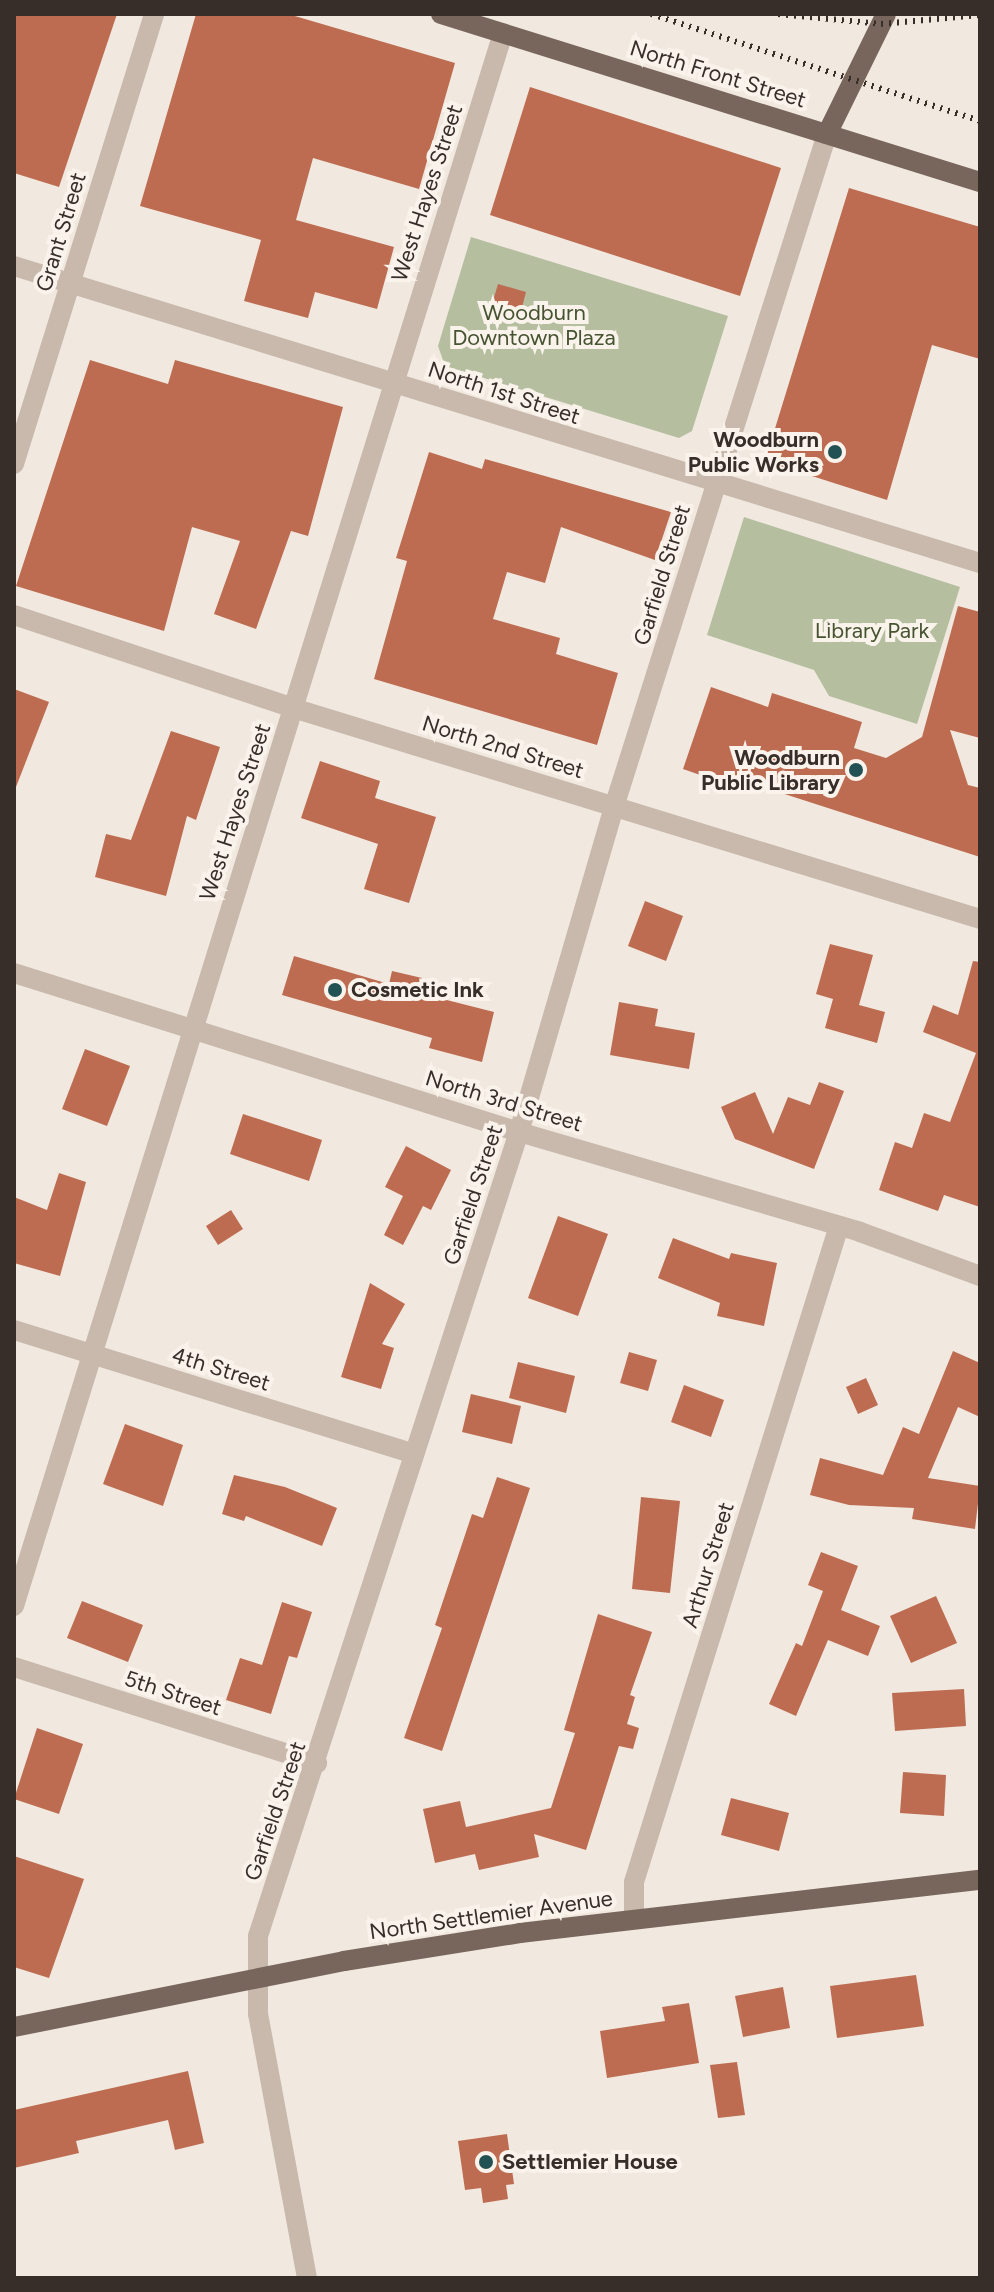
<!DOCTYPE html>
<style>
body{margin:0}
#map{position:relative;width:994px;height:2292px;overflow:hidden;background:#f1e9df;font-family:Figtree,sans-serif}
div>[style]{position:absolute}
.green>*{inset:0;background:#b5bfa0}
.building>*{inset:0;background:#bd6c51}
.minor>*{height:20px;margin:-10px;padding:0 10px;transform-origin:10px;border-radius:10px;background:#c8b9ac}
.major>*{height:20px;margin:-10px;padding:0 10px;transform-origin:10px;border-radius:10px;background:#78665c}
.rail>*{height:6px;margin-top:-3px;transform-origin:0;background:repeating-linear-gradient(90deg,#372e2a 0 2px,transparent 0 8px)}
.dots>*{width:22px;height:22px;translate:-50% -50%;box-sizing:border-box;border:4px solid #f9f3eb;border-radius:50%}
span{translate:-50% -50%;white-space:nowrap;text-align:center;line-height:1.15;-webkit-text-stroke:8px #f9f3eb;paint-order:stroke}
.street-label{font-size:22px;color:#372e2a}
.park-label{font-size:22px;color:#465330}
.poi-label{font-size:22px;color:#372e2a;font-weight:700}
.right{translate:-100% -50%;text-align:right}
.left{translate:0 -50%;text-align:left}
.frame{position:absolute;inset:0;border:16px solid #372e2a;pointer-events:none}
</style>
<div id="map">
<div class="green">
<div style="clip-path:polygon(471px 237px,728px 316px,692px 431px,679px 438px,445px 366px,438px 346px)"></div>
<div style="clip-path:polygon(744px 517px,960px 587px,917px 724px,829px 696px,814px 670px,707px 635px)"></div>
</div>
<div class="building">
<div style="clip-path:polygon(14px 14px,117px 14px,59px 187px,14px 173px)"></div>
<div style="clip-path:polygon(196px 14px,288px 14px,455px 63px,419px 189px,313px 158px,296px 220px,394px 247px,377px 309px,315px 292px,308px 318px,244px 301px,261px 240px,140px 206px)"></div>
<div style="clip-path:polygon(530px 87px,781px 168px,740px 296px,490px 215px)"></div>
<div style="clip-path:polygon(849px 188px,980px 227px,980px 359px,932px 345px,887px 500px,765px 461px)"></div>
<div style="clip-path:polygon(498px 284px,526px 292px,519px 319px,490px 311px)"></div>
<div style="clip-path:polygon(90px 360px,168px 384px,175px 360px,343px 407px,308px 536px,291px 531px,256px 629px,214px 614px,240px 541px,192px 527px,164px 631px,16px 586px)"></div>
<div style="clip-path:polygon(429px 452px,482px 469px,485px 459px,671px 512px,655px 560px,561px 527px,545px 583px,507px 572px,493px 619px,560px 638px,556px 654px,618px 673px,597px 745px,374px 679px,407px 561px,396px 558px)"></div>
<div style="clip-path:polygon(958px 606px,980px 612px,980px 738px,950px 730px,968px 785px,980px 788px,980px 857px,735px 778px,732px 786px,683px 769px,711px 687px,768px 707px,772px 693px,862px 722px,854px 748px,886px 758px,922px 737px)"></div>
<div style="clip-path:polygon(14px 689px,49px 702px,16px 787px,14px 787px)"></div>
<div style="clip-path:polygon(171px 731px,220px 747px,196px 820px,187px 816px,166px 896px,95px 877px,106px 834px,131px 840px)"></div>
<div style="clip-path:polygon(320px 761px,380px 781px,375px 798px,436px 817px,409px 903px,364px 889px,378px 844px,301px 818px)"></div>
<div style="clip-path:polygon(645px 901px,683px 916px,666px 961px,628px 946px)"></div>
<div style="clip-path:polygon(830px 944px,873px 955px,859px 1005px,885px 1012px,877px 1043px,825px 1028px,833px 999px,816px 994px)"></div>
<div style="clip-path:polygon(294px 956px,389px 984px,392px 971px,422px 978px,419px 993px,494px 1012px,482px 1062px,429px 1048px,432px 1038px,282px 995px)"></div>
<div style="clip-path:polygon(973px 961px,980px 962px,980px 1207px,944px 1195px,938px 1211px,879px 1190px,895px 1142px,912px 1148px,924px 1113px,950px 1122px,976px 1053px,923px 1032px,933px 1005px,958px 1015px)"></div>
<div style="clip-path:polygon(619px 1002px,658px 1009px,655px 1026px,695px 1033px,689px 1069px,610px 1055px)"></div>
<div style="clip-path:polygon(85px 1049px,130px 1066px,107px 1126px,62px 1109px)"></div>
<div style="clip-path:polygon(819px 1082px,844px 1091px,814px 1169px,735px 1139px,721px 1107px,755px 1092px,773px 1134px,788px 1097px,810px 1105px)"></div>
<div style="clip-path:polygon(243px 1114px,322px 1140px,309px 1181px,230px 1154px)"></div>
<div style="clip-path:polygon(406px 1146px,451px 1170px,431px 1210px,423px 1206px,403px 1245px,384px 1235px,403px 1196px,385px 1187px)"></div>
<div style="clip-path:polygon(59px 1173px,86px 1182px,60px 1276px,14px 1263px,14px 1197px,47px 1210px)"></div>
<div style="clip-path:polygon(231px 1210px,243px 1229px,218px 1245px,206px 1226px)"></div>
<div style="clip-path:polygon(558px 1216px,608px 1234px,578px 1316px,528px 1298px)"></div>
<div style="clip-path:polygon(673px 1238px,729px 1259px,731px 1253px,777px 1263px,764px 1326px,717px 1316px,720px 1303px,658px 1278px)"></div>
<div style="clip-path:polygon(370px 1283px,405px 1304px,382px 1344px,394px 1348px,381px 1389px,341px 1377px)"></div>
<div style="clip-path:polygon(953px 1351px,980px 1363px,980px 1417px,958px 1407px,928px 1478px,980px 1486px,975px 1529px,912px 1519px,914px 1508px,849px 1505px,810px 1495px,820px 1458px,883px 1475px,903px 1427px,919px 1434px)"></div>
<div style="clip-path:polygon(629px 1352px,657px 1360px,648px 1391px,620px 1383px)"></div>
<div style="clip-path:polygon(518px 1362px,575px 1376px,566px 1413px,509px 1398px)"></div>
<div style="clip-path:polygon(866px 1378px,878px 1405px,858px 1414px,846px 1387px)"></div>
<div style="clip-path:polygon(684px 1385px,724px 1400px,711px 1437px,671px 1422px)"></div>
<div style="clip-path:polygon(471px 1394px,521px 1406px,512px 1444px,462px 1432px)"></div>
<div style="clip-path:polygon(125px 1424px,183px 1445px,163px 1506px,103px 1484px)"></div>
<div style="clip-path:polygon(234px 1475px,285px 1487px,337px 1508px,322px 1546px,246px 1516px,244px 1521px,222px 1514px)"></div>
<div style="clip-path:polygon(497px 1477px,530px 1488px,442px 1751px,404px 1738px,442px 1628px,435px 1625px,472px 1514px,483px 1518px)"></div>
<div style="clip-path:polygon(641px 1497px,680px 1501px,670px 1593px,632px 1589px)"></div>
<div style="clip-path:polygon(821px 1552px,858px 1566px,841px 1610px,880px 1626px,868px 1656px,828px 1640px,796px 1716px,769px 1704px,796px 1643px,802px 1646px,823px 1591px,808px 1585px)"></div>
<div style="clip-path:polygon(936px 1596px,957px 1643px,911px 1663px,890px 1616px)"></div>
<div style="clip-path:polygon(82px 1601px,143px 1625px,128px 1662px,67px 1638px)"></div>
<div style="clip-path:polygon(282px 1602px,312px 1612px,297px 1658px,289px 1656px,271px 1714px,226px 1700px,240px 1658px,262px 1665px)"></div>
<div style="clip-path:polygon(598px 1614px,652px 1632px,630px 1695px,635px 1697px,627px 1724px,639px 1728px,633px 1749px,619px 1746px,586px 1850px,534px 1834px,539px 1857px,479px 1870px,475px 1854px,435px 1863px,423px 1809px,460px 1801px,466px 1827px,551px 1808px,575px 1733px,564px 1730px)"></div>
<div style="clip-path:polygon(964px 1689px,966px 1726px,895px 1731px,892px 1693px)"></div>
<div style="clip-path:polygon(37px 1728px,83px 1744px,59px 1814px,14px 1799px)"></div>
<div style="clip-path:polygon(903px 1772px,946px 1775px,944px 1816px,900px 1813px)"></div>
<div style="clip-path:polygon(731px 1798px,789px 1813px,779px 1851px,721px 1835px)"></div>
<div style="clip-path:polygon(14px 1856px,84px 1879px,49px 1978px,14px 1967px)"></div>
<div style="clip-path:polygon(916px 1975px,924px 2026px,837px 2038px,830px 1986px)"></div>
<div style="clip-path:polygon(783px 1987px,790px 2028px,743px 2037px,735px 1996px)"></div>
<div style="clip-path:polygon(689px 2003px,699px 2063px,607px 2078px,600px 2031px,665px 2021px,662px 2007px)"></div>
<div style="clip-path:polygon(737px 2062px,745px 2115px,718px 2118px,710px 2065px)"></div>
<div style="clip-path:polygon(188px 2071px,204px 2143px,175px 2150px,168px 2120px,76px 2141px,79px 2153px,14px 2168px,14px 2110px)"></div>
<div style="clip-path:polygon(507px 2134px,514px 2184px,506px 2185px,508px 2199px,483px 2203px,481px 2188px,465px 2190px,458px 2141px)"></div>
</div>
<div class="minor">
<div style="left:14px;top:266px;width:1011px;rotate:17.09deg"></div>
<div style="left:14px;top:464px;width:471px;rotate:-72.7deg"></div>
<div style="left:14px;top:615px;width:294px;rotate:18.4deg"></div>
<div style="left:293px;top:708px;width:719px;rotate:17.07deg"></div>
<div style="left:14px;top:973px;width:529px;rotate:17.48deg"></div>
<div style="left:519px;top:1132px;width:355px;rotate:16.3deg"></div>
<div style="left:860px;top:1232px;width:128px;rotate:20.1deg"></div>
<div style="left:14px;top:1330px;width:419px;rotate:17.2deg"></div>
<div style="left:14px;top:1606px;width:1647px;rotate:-72.73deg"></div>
<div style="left:14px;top:1667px;width:318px;rotate:17.6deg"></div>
<div style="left:634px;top:1919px;width:37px;rotate:-90deg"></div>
<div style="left:634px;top:1882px;width:687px;rotate:-72.65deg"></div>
<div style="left:307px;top:2278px;width:269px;rotate:-100.5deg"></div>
<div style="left:258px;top:2014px;width:78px;rotate:-90deg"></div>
<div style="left:258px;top:1936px;width:845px;rotate:-72.02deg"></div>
<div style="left:519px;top:1132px;width:339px;rotate:-73.7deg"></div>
<div style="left:614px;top:807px;width:706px;rotate:-72.44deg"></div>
</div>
<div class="major">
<div style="left:441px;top:14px;width:565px;rotate:17.31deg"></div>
<div style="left:827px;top:134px;width:134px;rotate:-63.8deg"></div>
<div style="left:14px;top:2027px;width:337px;rotate:-11.3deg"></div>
<div style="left:344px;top:1961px;width:178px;rotate:-9deg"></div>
<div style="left:520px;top:1933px;width:463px;rotate:-6.6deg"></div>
</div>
<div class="rail">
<div style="left:651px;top:14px;width:346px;rotate:18deg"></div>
<div style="left:778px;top:14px;width:103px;rotate:5.5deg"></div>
<div style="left:881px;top:24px;width:99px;rotate:-5.2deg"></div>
</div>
<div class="dots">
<div style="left:835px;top:452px;background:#235255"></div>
<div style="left:856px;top:770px;background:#235255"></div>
<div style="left:335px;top:990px;background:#235255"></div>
<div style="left:486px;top:2162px;background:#235255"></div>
</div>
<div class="street-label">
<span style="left:718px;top:74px;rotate:17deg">North Front Street</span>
<span style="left:427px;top:193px;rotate:-72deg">West Hayes Street</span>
<span style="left:61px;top:232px;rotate:-73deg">Grant Street</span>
<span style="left:504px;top:393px;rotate:18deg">North 1st Street</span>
<span style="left:662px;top:575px;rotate:-73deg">Garfield Street</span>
<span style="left:503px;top:747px;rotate:17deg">North 2nd Street</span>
<span style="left:235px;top:812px;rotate:-72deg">West Hayes Street</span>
<span style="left:504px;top:1101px;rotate:17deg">North 3rd Street</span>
<span style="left:473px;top:1195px;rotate:-72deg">Garfield Street</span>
<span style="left:221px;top:1369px;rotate:17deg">4th Street</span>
<span style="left:708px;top:1565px;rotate:-73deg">Arthur Street</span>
<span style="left:173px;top:1693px;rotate:18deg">5th Street</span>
<span style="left:275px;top:1811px;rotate:-71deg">Garfield Street</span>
<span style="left:491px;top:1915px;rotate:-8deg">North Settlemier Avenue</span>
</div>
<div class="park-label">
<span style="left:534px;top:325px">Woodburn<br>Downtown Plaza</span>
<span style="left:872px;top:631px">Library Park</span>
</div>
<div class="poi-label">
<span class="right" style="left:819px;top:452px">Woodburn<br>Public Works</span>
<span class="right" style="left:840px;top:770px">Woodburn<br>Public Library</span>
<span class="left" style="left:351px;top:990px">Cosmetic Ink</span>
<span class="left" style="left:502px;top:2162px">Settlemier House</span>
</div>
<div class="frame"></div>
</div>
